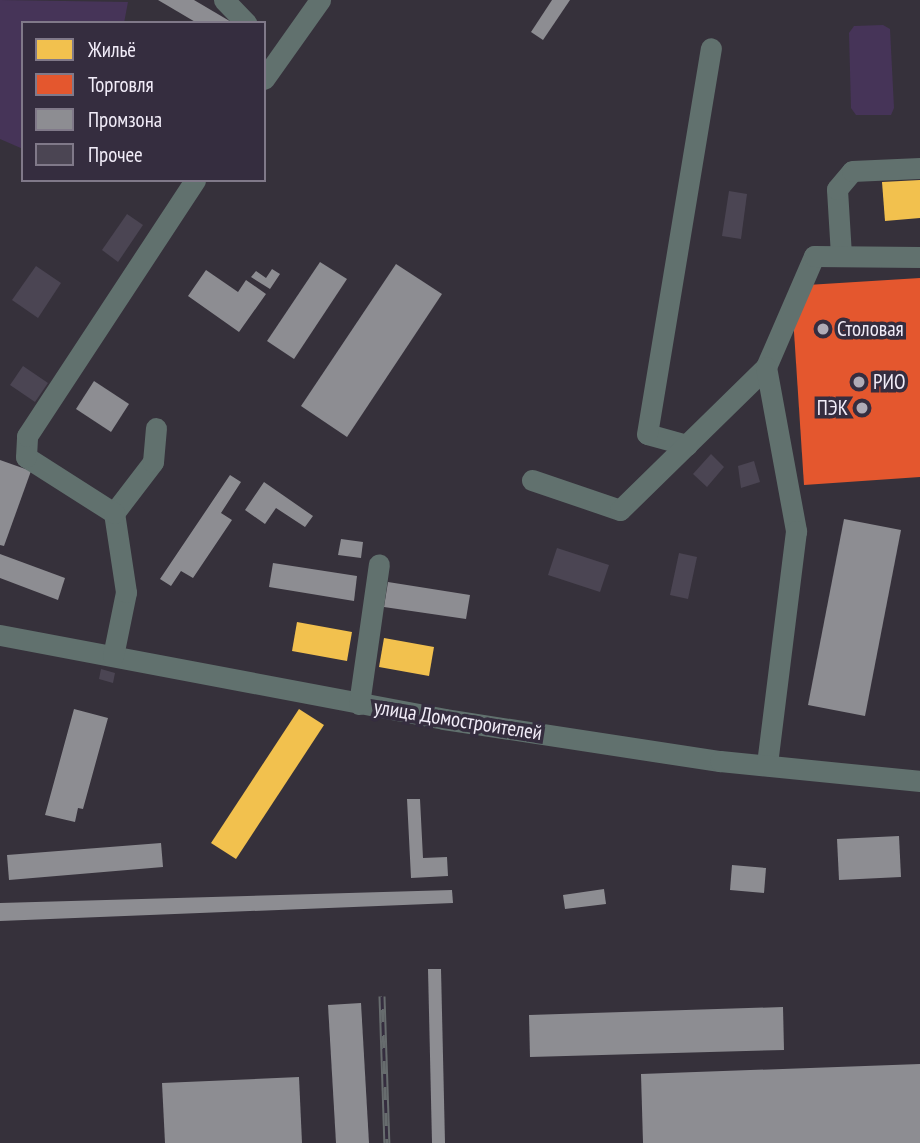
<!DOCTYPE html>
<meta charset="utf-8">
<style>
body{margin:0}
#map{position:relative;width:920px;height:1143px;overflow:hidden;background:#36313b;font-family:"PT Sans Narrow",sans-serif}
div>[style]{position:absolute}
.green>*{inset:0;background:#463458}
.homes>*{inset:0;background:#f2c14e}
.shops>*{inset:0;background:#e4572e}
.industry>*{inset:0;background:#8d8d92}
.building>*{inset:0;background:#4b4553}
.minor>*{height:21px;margin:-10.5px;padding:0 10.5px;transform-origin:10.5px;border-radius:10.5px;background:#61716e}
.rail>*{height:7px;margin-top:-3.5px;transform-origin:0;background:repeating-linear-gradient(90deg,#352d3f 0 13px,#676c6e 0 26px);box-sizing:border-box;border-block:2px solid #676c6e}
.dots>*{width:19px;height:19px;translate:-50% -50%;box-sizing:border-box;border:4px solid #352d3f;border-radius:50%}
span{translate:-50% -50%;white-space:nowrap;text-align:center;line-height:1.15;-webkit-text-stroke:7px #352d3f;paint-order:stroke}
.poi-label{font-size:21px;color:#f1ecf8}
.left{translate:0 -50%;text-align:left}
.right{translate:-100% -50%;text-align:right}
.street-label{font-size:21px;color:#f1ecf8}
.legend{position:absolute;left:21px;top:21px;width:245px;height:161px;box-sizing:border-box;background:#352d3f;border:2px solid #807989;margin:0;padding:9px 12px;list-style:none;font-size:21px;color:#f1ecf8}
.legend li{display:flex;align-items:center;gap:14px;height:35px}
.legend b{width:35px;border:2px solid #807989}
</style>
<div id="map">
<div class="green">
<div style="clip-path:polygon(0 0,128px 2px,124px 23px,23px 23px,23px 149px,0 139px)"></div>
<div style="clip-path:polygon(883px 25px,890px 29px,894px 108px,891px 115px,856px 115px,851px 108px,849px 33px,854px 26px)"></div>
</div>
<div class="homes">
<div style="clip-path:polygon(920px 180px,920px 218px,885px 221px,882px 182px)"></div>
<div style="clip-path:polygon(297px 622px,352px 632px,347px 661px,292px 651px)"></div>
<div style="clip-path:polygon(384px 638px,434px 647px,429px 676px,379px 667px)"></div>
<div style="clip-path:polygon(299px 709px,324px 725px,236px 859px,211px 843px)"></div>
</div>
<div class="shops">
<div style="clip-path:polygon(920px 278px,920px 477px,804px 485px,791px 286px)"></div>
</div>
<div class="industry">
<div style="clip-path:polygon(158px 0,194px 0,233px 23px,197px 23px)"></div>
<div style="clip-path:polygon(552px 0,570px 0,543px 40px,531px 32px)"></div>
<div style="clip-path:polygon(320px 262px,347px 279px,294px 359px,267px 341px)"></div>
<div style="clip-path:polygon(396px 264px,442px 294px,347px 437px,301px 406px)"></div>
<div style="clip-path:polygon(272px 269px,280px 274px,270px 289px,251px 277px,256px 271px,266px 278px)"></div>
<div style="clip-path:polygon(206px 270px,238px 292px,246px 280px,266px 294px,239px 332px,188px 296px)"></div>
<div style="clip-path:polygon(94px 381px,129px 404px,111px 432px,76px 409px)"></div>
<div style="clip-path:polygon(0 460px,31px 471px,4px 546px,0 545px)"></div>
<div style="clip-path:polygon(230px 475px,241px 482px,221px 513px,232px 520px,193px 578px,181px 571px,171px 586px,160px 579px)"></div>
<div style="clip-path:polygon(264px 482px,313px 516px,305px 527px,276px 508px,265px 524px,245px 510px)"></div>
<div style="clip-path:polygon(844px 519px,901px 530px,865px 716px,808px 705px)"></div>
<div style="clip-path:polygon(341px 539px,363px 542px,361px 558px,338px 555px)"></div>
<div style="clip-path:polygon(0 554px,65px 578px,58px 600px,0 578px)"></div>
<div style="clip-path:polygon(273px 563px,357px 576px,354px 601px,269px 587px)"></div>
<div style="clip-path:polygon(388px 582px,470px 595px,466px 619px,384px 607px)"></div>
<div style="clip-path:polygon(74px 709px,108px 718px,83px 809px,78px 808px,75px 822px,45px 815px)"></div>
<div style="clip-path:polygon(407px 799px,420px 799px,423px 858px,447px 857px,448px 876px,411px 878px)"></div>
<div style="clip-path:polygon(899px 836px,901px 877px,839px 880px,837px 839px)"></div>
<div style="clip-path:polygon(161px 843px,163px 867px,9px 880px,7px 855px)"></div>
<div style="clip-path:polygon(732px 865px,766px 868px,764px 893px,730px 890px)"></div>
<div style="clip-path:polygon(604px 889px,606px 904px,565px 909px,563px 895px)"></div>
<div style="clip-path:polygon(452px 890px,453px 903px,0 921px,0 903px)"></div>
<div style="clip-path:polygon(428px 969px,441px 969px,445px 1143px,432px 1143px)"></div>
<div style="clip-path:polygon(361px 1003px,369px 1143px,336px 1143px,328px 1005px)"></div>
<div style="clip-path:polygon(783px 1007px,784px 1050px,530px 1057px,529px 1015px)"></div>
<div style="clip-path:polygon(920px 1064px,920px 1143px,643px 1143px,641px 1074px)"></div>
<div style="clip-path:polygon(299px 1077px,302px 1143px,165px 1143px,162px 1083px)"></div>
</div>
<div class="building">
<div style="clip-path:polygon(729px 191px,747px 194px,741px 239px,722px 236px)"></div>
<div style="clip-path:polygon(127px 214px,143px 225px,118px 262px,102px 250px)"></div>
<div style="clip-path:polygon(36px 266px,61px 283px,38px 318px,12px 300px)"></div>
<div style="clip-path:polygon(23px 366px,48px 383px,35px 402px,10px 385px)"></div>
<div style="clip-path:polygon(711px 454px,724px 467px,707px 487px,693px 474px)"></div>
<div style="clip-path:polygon(754px 461px,760px 482px,741px 488px,738px 466px)"></div>
<div style="clip-path:polygon(557px 548px,609px 565px,600px 592px,548px 575px)"></div>
<div style="clip-path:polygon(679px 553px,697px 557px,688px 599px,670px 595px)"></div>
<div style="clip-path:polygon(101px 669px,115px 673px,113px 683px,99px 679px)"></div>
</div>
<div class="minor">
<div style="left:224px;top:0;width:32px;rotate:46deg"></div>
<div style="left:264px;top:79px;width:97px;rotate:-54.7deg"></div>
<div style="left:841px;top:255px;width:66px;rotate:-93.5deg"></div>
<div style="left:837px;top:189px;width:23px;rotate:-50deg"></div>
<div style="left:852px;top:171px;width:68px;rotate:-2.5deg"></div>
<div style="left:766px;top:367px;width:121px;rotate:-66.6deg"></div>
<div style="left:814px;top:256px;width:106px;rotate:0.5deg"></div>
<div style="left:687px;top:445px;width:41px;rotate:-164.6deg"></div>
<div style="left:647px;top:434px;width:391px;rotate:-80.6deg"></div>
<div style="left:532px;top:480px;width:93px;rotate:18.8deg"></div>
<div style="left:620px;top:510px;width:204px;rotate:-44.4deg"></div>
<div style="left:766px;top:367px;width:167px;rotate:79.6deg"></div>
<div style="left:796px;top:531px;width:236px;rotate:97.1deg"></div>
<div style="left:114px;top:513px;width:64px;rotate:-52.6deg"></div>
<div style="left:153px;top:462px;width:34px;rotate:-85deg"></div>
<div style="left:0;top:635px;width:452px;rotate:10.7deg"></div>
<div style="left:444px;top:719px;width:279px;rotate:8.7deg"></div>
<div style="left:720px;top:761px;width:201px;rotate:5.7deg"></div>
<div style="left:113px;top:656px;width:65px;rotate:-78.5deg"></div>
<div style="left:126px;top:592px;width:80px;rotate:-98.6deg"></div>
<div style="left:114px;top:513px;width:104px;rotate:-147.5deg"></div>
<div style="left:26px;top:457px;width:21px;rotate:-87deg"></div>
<div style="left:27px;top:436px;width:306px;rotate:-56.7deg"></div>
<div style="left:359px;top:704px;width:141px;rotate:-81.9deg"></div>
</div>
<div class="rail">
<div style="left:382px;top:996px;width:147px;rotate:88.1deg"></div>
</div>
<div class="dots">
<div style="left:823px;top:329px;background:#b0abb6"></div>
<div style="left:859px;top:382px;background:#b0abb6"></div>
<div style="left:862px;top:408px;background:#b0abb6"></div>
</div>
<div class="poi-label">
<span class="left" style="left:837px;top:329px">Столовая</span>
<span class="left" style="left:873px;top:382px">РИО</span>
<span class="right" style="left:848px;top:408px">ПЭК</span>
</div>
<div class="street-label">
<span style="left:458px;top:720px;rotate:9deg">улица Домостроителей</span>
</div>
<ul class="legend">
<li><b style="height:19px;background:#f2c14e"></b>Жильё</li>
<li><b style="height:19px;background:#e4572e"></b>Торговля</li>
<li><b style="height:19px;background:#8d8d92"></b>Промзона</li>
<li><b style="height:19px;background:#4b4553"></b>Прочее</li>
</ul>
</div>
